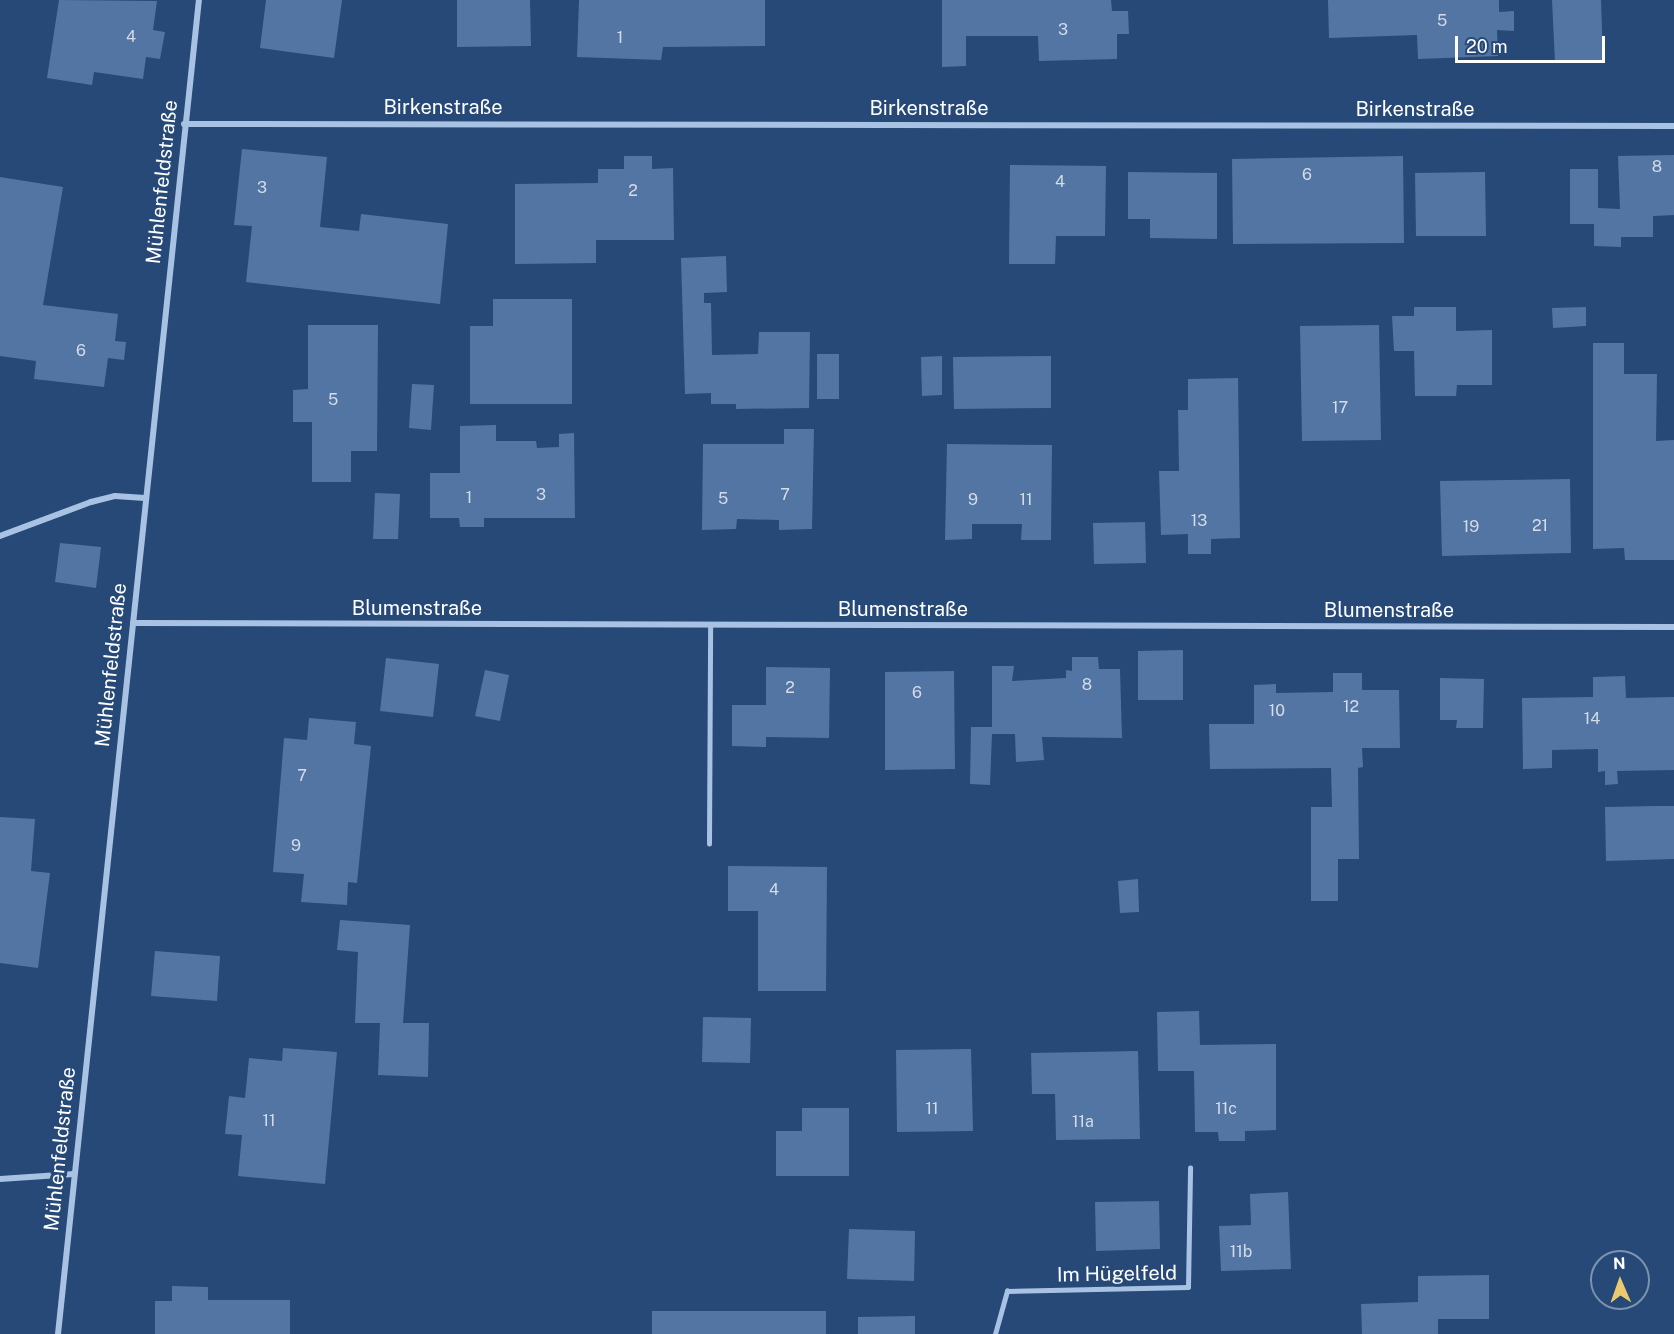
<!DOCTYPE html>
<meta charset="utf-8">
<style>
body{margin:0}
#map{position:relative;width:1674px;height:1334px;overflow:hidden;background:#264978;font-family:"Public Sans",sans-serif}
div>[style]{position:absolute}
.building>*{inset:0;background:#5375a4}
.lane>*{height:4.5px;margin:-2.25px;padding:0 2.25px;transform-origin:2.25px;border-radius:2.25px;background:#a8c2e3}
.street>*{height:6px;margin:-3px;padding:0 3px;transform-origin:3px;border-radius:3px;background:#a8c2e3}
span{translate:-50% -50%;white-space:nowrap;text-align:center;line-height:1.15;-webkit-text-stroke:6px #264978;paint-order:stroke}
.number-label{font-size:16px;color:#d4dce8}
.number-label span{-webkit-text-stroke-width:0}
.street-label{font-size:20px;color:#fff}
.north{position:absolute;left:1590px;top:1250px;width:60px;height:60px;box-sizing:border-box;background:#264978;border:2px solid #7d92ae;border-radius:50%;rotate:358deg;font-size:16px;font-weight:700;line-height:24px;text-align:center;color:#fff}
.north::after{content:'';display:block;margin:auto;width:21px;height:27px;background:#ebc96e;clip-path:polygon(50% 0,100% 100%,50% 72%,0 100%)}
.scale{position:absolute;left:1455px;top:36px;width:150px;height:27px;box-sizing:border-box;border:3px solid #fff;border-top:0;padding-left:8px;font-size:18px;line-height:21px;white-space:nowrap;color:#fff;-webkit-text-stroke:4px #264978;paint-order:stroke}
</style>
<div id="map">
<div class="building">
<div style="clip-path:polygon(59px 0,157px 1px,153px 30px,165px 32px,160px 59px,146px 57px,143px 79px,94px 72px,92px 85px,47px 78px)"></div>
<div style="clip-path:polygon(266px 0,342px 0,334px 58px,260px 48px)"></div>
<div style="clip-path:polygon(457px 0,530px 0,531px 46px,457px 47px)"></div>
<div style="clip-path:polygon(579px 0,765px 0,765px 46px,663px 47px,661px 60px,577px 57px)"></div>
<div style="clip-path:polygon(942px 0,1111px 0,1112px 11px,1128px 11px,1129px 34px,1117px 34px,1117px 59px,1039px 61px,1038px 36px,966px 36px,966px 66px,942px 67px)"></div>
<div style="clip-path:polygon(1328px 0,1499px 0,1499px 12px,1514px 11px,1514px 31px,1497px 30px,1498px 56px,1418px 59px,1417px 35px,1329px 38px)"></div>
<div style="clip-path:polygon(1552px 0,1601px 0,1603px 61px,1555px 62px)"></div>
<div style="clip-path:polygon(242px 149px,327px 157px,320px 227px,359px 231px,361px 214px,448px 224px,440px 304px,246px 282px,252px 226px,234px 225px)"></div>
<div style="clip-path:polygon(1674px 155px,1674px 215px,1653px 216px,1653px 237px,1621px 237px,1621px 247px,1594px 246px,1594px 224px,1570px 224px,1570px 169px,1598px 169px,1598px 208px,1620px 209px,1618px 156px)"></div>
<div style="clip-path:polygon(624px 156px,652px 156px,652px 169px,673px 168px,674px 240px,596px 240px,596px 263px,515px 264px,515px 184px,598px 183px,598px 169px,624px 169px)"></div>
<div style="clip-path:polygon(1403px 156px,1404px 243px,1233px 244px,1232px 159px)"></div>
<div style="clip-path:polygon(1010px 165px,1106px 166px,1105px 236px,1056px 236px,1055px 264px,1009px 264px)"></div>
<div style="clip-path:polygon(1128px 172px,1217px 173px,1217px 239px,1150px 238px,1150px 219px,1128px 219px)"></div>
<div style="clip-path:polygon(1485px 172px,1486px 236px,1416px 236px,1415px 173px)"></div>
<div style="clip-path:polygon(0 177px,63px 187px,43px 305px,118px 314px,115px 341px,126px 342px,124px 360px,108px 358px,104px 387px,34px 379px,36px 361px,0 356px)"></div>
<div style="clip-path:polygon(726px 256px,727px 292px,704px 293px,704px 303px,711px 303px,712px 355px,758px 354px,759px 332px,810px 332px,809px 408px,736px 409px,736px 404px,711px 404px,711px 393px,685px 394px,681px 258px)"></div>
<div style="clip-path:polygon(493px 299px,572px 299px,572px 404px,470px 404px,470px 326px,493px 326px)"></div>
<div style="clip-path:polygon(1414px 307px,1456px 307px,1456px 331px,1492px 330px,1492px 385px,1457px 385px,1456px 396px,1415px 396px,1414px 351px,1394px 351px,1392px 316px,1414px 316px)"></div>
<div style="clip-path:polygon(1586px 307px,1586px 326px,1553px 328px,1552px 308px)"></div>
<div style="clip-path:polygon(308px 325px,378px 325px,377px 451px,351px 451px,351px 482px,312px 482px,312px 422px,293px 422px,293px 390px,308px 389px)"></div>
<div style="clip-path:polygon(1379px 325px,1381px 440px,1302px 441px,1300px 326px)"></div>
<div style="clip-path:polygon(1593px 343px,1624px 343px,1624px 374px,1657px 374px,1656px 441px,1674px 440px,1674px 560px,1625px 560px,1624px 548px,1593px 549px)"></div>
<div style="clip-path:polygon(817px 354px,839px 354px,839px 399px,817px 399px)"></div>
<div style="clip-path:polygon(942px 356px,942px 395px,922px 396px,921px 357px)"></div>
<div style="clip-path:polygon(1051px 356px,1051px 408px,954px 409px,953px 357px)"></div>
<div style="clip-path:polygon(1238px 378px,1240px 538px,1211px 539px,1211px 554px,1188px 554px,1188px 534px,1161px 535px,1159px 471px,1179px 471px,1178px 410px,1188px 410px,1188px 379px)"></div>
<div style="clip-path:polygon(412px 384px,434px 385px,431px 430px,409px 428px)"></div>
<div style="clip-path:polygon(496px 425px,496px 441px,536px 441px,537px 448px,559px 447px,559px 434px,574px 433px,575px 518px,484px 518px,484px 527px,460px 527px,459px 518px,430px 518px,430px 473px,460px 473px,460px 426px)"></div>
<div style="clip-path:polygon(784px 429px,814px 429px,812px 529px,779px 530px,779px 520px,737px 519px,736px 529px,702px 530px,703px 444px,784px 444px)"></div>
<div style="clip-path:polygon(947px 444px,1052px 445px,1051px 540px,1021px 540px,1022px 524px,972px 524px,972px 539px,945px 540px)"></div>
<div style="clip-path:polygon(1570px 479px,1571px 553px,1442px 556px,1440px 481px)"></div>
<div style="clip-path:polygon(375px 493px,400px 494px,398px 539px,373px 539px)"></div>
<div style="clip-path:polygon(1145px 522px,1146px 563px,1094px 564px,1093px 523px)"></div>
<div style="clip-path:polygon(60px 543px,101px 547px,96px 588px,55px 582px)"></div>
<div style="clip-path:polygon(1183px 650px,1183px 700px,1138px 700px,1138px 651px)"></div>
<div style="clip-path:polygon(1072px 657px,1098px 657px,1099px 669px,1120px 669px,1122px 738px,1042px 737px,1044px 760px,1016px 762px,1015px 734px,992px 734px,990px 785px,970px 784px,971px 727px,992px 727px,992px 666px,1014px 666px,1012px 681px,1066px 678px,1066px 670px,1072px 671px)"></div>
<div style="clip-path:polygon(386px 658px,439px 664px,433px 717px,380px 711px)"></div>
<div style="clip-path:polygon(766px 667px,830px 668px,829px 738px,766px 737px,766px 747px,732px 746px,732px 705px,766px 705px)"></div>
<div style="clip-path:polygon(485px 670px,509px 675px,500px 721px,475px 716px)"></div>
<div style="clip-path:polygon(954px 671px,955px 769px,885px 770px,885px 672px)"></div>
<div style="clip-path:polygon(1333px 673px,1362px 673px,1362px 690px,1399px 690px,1400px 748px,1362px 748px,1363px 767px,1358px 768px,1359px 859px,1338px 859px,1338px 901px,1311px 901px,1311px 807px,1332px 807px,1331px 768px,1210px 769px,1209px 724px,1254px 724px,1254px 685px,1276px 684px,1276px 693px,1333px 692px)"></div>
<div style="clip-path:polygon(1625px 676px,1626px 698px,1674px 697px,1674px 770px,1617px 771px,1618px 784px,1605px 785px,1605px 771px,1598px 772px,1598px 749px,1552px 750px,1552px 768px,1523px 769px,1522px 698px,1593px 697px,1593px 677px)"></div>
<div style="clip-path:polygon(1440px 678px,1484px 679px,1483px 728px,1456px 728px,1457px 720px,1440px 720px)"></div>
<div style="clip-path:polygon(309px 718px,356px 722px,354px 744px,371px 746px,357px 883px,348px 882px,347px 905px,301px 902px,304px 874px,273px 872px,284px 738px,307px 740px)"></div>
<div style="clip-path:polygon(1656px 806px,1674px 806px,1674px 859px,1606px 861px,1605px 807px)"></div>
<div style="clip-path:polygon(0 817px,35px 819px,31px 871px,50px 873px,38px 968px,0 963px)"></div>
<div style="clip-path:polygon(728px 866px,827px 867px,826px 991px,758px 991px,758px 911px,728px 911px)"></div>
<div style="clip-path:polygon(1138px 879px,1139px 912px,1120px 913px,1118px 881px)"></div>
<div style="clip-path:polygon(340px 920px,410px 925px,403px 1023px,429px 1023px,428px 1077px,378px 1075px,380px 1023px,355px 1023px,358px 952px,337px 950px)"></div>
<div style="clip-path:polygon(155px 951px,220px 956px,217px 1001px,151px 996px)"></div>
<div style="clip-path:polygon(1199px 1011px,1200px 1045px,1276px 1044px,1276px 1130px,1245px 1131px,1245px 1141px,1219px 1141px,1218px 1132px,1195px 1132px,1194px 1071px,1158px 1071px,1157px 1012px)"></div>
<div style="clip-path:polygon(703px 1017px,751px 1018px,750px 1063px,702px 1062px)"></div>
<div style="clip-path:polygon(283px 1048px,337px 1052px,325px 1184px,238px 1176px,242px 1135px,225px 1134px,229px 1096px,245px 1098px,249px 1058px,282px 1061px)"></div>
<div style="clip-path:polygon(971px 1049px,973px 1131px,897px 1132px,896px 1050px)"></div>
<div style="clip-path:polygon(1138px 1051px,1140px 1139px,1056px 1140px,1055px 1094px,1032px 1094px,1031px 1053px)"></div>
<div style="clip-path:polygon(802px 1108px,849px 1108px,849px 1176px,776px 1176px,776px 1131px,802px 1131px)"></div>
<div style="clip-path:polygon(1288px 1192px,1291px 1269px,1221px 1271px,1219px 1226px,1251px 1225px,1250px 1194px)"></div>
<div style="clip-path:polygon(1159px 1201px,1160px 1249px,1096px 1251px,1095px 1202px)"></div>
<div style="clip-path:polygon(849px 1229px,915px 1231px,914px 1281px,847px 1279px)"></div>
<div style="clip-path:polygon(1489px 1275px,1489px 1319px,1438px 1319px,1438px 1334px,1362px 1334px,1361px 1304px,1418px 1302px,1418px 1276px)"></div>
<div style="clip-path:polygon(172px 1286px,208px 1287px,208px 1300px,290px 1300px,290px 1334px,155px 1334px,155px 1301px,172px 1301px)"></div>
<div style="clip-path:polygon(652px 1311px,826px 1311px,826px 1334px,652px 1334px)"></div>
<div style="clip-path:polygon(915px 1316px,915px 1334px,858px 1334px,858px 1317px)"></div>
</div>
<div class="lane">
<div style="left:709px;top:844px;width:219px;rotate:-89.7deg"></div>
<div style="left:995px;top:1334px;width:45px;rotate:-74.4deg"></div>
<div style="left:1007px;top:1291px;width:181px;rotate:-1.3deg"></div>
<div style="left:1188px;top:1287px;width:119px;rotate:-89deg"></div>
</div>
<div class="street">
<div style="left:184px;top:124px;width:1490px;rotate:0.08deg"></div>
<div style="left:0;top:536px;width:97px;rotate:-20.5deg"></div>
<div style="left:91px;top:502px;width:25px;rotate:-14deg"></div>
<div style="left:115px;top:496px;width:30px;rotate:4deg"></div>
<div style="left:133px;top:623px;width:1541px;rotate:0.15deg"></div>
<div style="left:0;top:1179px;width:74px;rotate:-3.9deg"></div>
<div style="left:58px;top:1334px;width:1341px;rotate:-83.97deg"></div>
</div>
<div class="number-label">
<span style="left:1442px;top:21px">5</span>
<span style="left:1063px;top:30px">3</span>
<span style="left:131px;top:37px">4</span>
<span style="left:620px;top:38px">1</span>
<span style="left:1657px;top:167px">8</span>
<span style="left:1307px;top:175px">6</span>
<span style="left:1060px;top:182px">4</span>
<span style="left:262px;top:188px">3</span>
<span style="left:633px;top:191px">2</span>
<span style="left:81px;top:351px">6</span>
<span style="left:333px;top:400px">5</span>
<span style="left:1340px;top:408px">17</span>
<span style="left:541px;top:495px">3</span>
<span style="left:785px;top:495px">7</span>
<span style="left:469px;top:498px">1</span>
<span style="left:723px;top:499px">5</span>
<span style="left:973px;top:500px">9</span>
<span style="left:1026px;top:500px">11</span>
<span style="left:1199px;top:521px">13</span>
<span style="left:1540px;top:526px">21</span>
<span style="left:1471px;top:527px">19</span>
<span style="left:1087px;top:685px">8</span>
<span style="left:790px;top:688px">2</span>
<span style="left:917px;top:693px">6</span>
<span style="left:1351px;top:707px">12</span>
<span style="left:1277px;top:711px">10</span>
<span style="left:1592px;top:719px">14</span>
<span style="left:302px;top:776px">7</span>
<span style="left:296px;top:846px">9</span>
<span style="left:774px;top:890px">4</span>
<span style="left:932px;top:1109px">11</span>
<span style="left:1226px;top:1109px">11c</span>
<span style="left:269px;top:1121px">11</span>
<span style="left:1083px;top:1122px">11a</span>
<span style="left:1241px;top:1252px">11b</span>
</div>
<div class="street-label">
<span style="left:443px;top:107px">Birkenstraße</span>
<span style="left:929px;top:108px">Birkenstraße</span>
<span style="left:1415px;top:109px">Birkenstraße</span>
<span style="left:162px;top:182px;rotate:-84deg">Mühlenfeldstraße</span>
<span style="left:417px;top:608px">Blumenstraße</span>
<span style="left:903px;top:609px">Blumenstraße</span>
<span style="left:1389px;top:610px">Blumenstraße</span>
<span style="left:111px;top:665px;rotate:-84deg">Mühlenfeldstraße</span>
<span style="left:60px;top:1149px;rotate:-84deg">Mühlenfeldstraße</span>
<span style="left:1117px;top:1274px;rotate:-1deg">Im Hügelfeld</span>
</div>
<div class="north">N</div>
<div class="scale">20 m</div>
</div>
